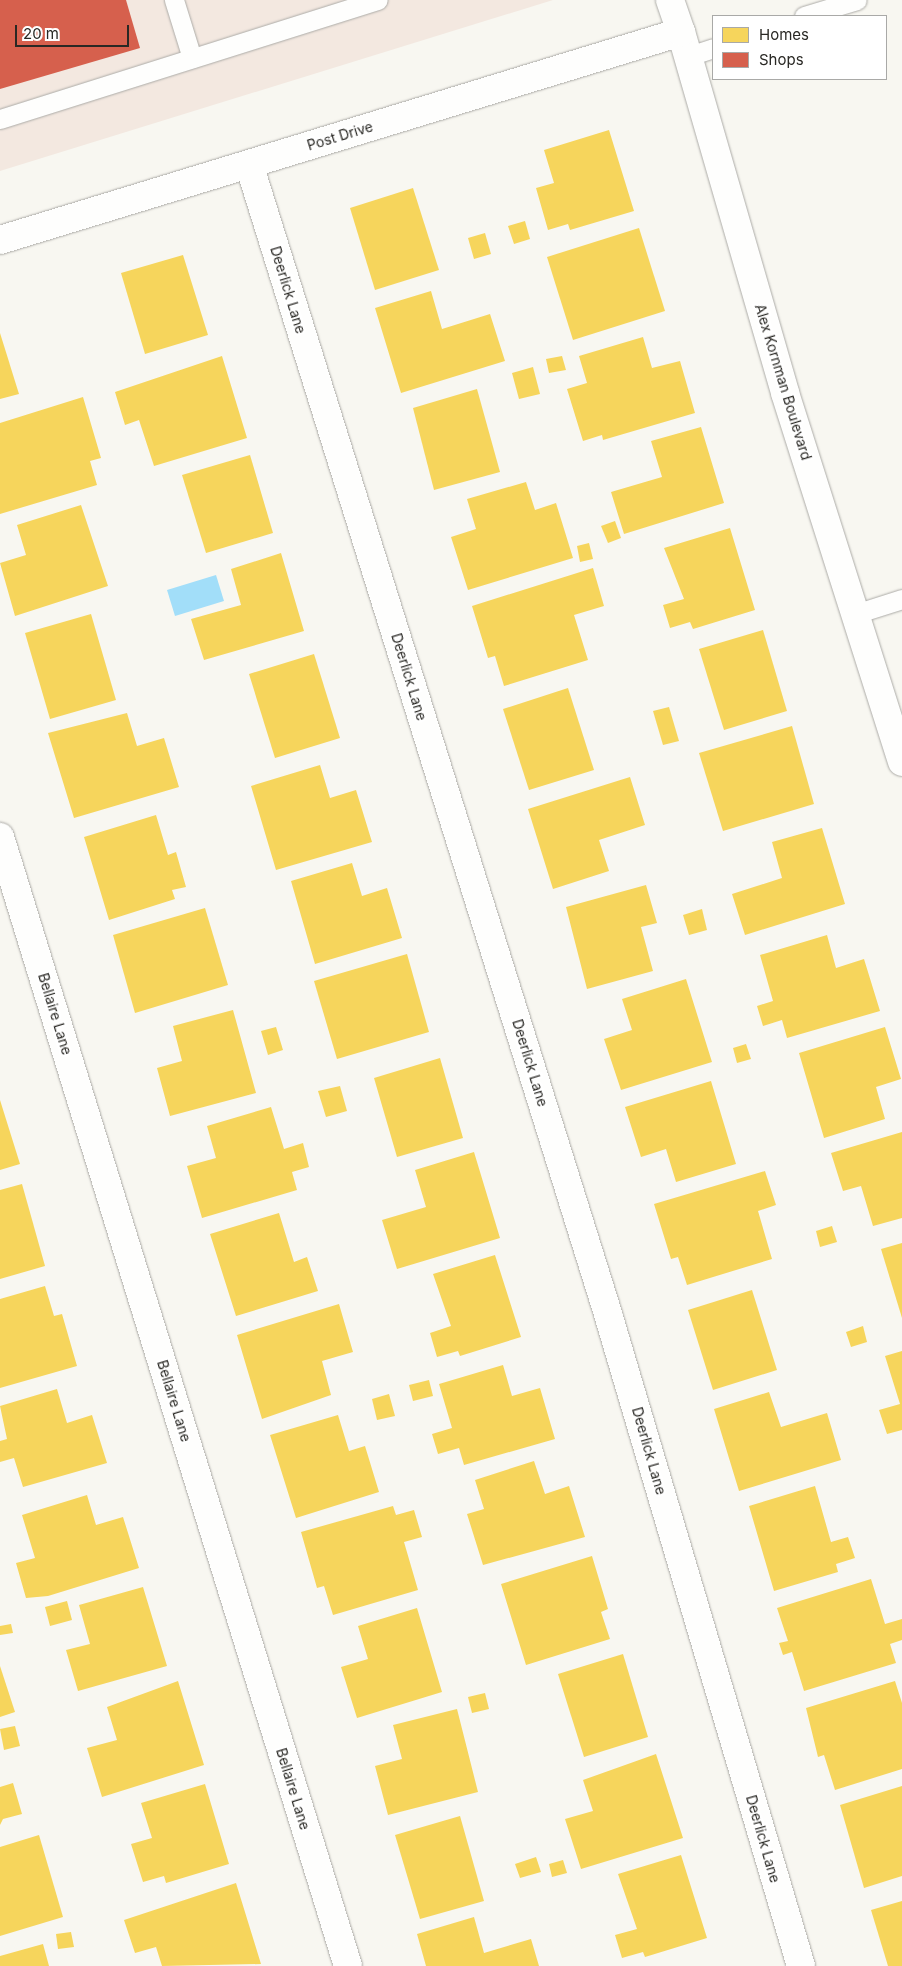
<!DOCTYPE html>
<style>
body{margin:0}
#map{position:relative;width:902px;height:1966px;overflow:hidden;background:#f8f7f1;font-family:Inter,sans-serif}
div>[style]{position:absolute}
.commercial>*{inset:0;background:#f3e8e0}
.water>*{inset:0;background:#a2def9}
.homes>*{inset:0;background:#f6d55c}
.shops>*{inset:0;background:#d6604d}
.roads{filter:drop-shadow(0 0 1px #acaba7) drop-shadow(0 0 1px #acaba7)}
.lane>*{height:19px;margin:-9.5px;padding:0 9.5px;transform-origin:9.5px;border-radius:9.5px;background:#fefefd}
.street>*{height:28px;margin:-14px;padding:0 14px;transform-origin:14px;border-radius:14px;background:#fefefd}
.secondary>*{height:28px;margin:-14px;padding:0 14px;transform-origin:14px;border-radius:14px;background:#fefefd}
span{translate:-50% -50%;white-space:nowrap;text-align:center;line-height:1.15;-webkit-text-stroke:5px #fff;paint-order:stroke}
.street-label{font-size:14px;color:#292824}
.legend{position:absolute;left:712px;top:15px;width:175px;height:65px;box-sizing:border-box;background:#fff;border:1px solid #a9a9a7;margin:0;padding:6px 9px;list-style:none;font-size:15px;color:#292824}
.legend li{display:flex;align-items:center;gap:10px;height:25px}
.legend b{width:25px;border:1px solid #a9a9a7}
.scale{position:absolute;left:15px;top:25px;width:114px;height:22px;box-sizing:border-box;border:2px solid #292824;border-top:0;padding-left:6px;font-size:15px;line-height:18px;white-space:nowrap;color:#292824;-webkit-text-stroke:4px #fff;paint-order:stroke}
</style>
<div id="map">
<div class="commercial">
<div style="clip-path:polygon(0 0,553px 0,0 171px)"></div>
</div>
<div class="water">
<div style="clip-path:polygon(216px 575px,224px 601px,175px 616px,167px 590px)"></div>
</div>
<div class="homes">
<div style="clip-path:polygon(609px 130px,634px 211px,570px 230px,568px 224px,548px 230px,536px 188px,554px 183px,544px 150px)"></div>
<div style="clip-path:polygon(413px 188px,439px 270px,375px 290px,350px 208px)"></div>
<div style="clip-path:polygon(525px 221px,530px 239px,514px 244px,508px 226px)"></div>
<div style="clip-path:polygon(639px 228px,665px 311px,573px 340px,547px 257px)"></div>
<div style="clip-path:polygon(485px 233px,491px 254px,474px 259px,468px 238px)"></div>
<div style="clip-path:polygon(183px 255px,208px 335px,145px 354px,121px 273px)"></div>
<div style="clip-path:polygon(431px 291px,442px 329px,490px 314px,505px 361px,401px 393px,375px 308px)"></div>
<div style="clip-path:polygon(0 333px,19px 394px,0 399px)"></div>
<div style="clip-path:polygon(643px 337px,652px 368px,680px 361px,695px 413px,603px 440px,602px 435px,583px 441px,567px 389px,587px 383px,579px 356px)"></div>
<div style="clip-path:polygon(222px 356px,247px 438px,154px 466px,139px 420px,125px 425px,115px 392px)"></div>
<div style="clip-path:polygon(562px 356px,566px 370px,549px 373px,546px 359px)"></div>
<div style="clip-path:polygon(533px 367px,540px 394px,519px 399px,512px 373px)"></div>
<div style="clip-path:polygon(477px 389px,500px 472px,434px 490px,413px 408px)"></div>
<div style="clip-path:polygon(83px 397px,101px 458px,90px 461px,97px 485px,0 514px,0 423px)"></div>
<div style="clip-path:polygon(701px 427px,724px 503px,624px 534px,611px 492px,662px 477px,651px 441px)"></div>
<div style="clip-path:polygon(250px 455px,273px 533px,206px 553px,182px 475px)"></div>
<div style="clip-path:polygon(526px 482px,535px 510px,556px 503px,573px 558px,468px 590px,451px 537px,476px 529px,467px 499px)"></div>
<div style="clip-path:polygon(81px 505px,108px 586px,15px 616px,0 563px,26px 555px,17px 525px)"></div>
<div style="clip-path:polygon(615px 521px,621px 538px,608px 543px,601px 526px)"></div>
<div style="clip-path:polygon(730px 528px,755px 610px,693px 629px,690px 622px,670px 628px,663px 605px,684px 599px,664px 548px)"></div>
<div style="clip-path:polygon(589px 543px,593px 559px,580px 562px,577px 546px)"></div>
<div style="clip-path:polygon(281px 553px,304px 631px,204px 660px,191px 619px,241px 605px,231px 569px)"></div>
<div style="clip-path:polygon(593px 568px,604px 606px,574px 615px,588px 660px,504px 686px,495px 656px,488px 658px,472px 606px)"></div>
<div style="clip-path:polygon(91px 614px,116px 700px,50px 719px,25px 633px)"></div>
<div style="clip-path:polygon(763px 630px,787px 711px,724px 730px,699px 649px)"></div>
<div style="clip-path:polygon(314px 654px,340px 738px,275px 758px,249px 674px)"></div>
<div style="clip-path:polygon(568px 688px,594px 770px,529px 790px,503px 709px)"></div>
<div style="clip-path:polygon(669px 707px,679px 741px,663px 745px,653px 711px)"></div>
<div style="clip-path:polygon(127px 713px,137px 746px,164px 738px,179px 787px,74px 818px,48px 733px)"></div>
<div style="clip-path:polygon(792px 726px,814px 804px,723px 831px,699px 753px)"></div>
<div style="clip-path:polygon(320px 765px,330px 798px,356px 790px,372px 842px,276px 870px,251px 786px)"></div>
<div style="clip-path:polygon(630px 777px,645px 825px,599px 840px,609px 871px,553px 889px,528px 809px)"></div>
<div style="clip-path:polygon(156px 815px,168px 855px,176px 852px,186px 887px,172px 890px,175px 899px,109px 920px,84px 837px)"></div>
<div style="clip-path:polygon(822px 828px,845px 904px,745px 935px,732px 894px,782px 878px,772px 842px)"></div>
<div style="clip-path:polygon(352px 863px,362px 896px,387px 888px,402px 938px,315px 964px,291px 881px)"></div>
<div style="clip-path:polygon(646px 885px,657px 923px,641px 927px,653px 971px,587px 989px,566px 907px)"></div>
<div style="clip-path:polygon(205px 908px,228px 985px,135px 1013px,113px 935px)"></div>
<div style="clip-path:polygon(702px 909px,707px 930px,689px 935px,683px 915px)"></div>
<div style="clip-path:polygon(827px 935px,836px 968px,864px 959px,880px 1011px,787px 1038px,782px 1020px,763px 1026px,757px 1006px,773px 1001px,760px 955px)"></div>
<div style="clip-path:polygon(407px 954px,429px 1032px,337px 1059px,314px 981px)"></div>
<div style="clip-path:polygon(686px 979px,712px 1062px,621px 1090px,604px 1039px,632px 1030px,622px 999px)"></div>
<div style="clip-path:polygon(233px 1010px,256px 1093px,170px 1116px,157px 1068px,182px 1061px,173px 1026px)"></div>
<div style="clip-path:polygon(276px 1027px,283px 1050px,268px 1055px,261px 1031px)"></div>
<div style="clip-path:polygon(885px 1027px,901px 1079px,876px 1087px,885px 1119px,824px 1138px,799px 1053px)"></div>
<div style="clip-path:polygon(746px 1044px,751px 1059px,737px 1063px,733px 1048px)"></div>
<div style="clip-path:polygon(440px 1058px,463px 1138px,397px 1157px,374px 1078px)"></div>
<div style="clip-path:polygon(711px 1081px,736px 1164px,676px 1182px,666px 1149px,641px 1157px,625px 1107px)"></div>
<div style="clip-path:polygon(340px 1086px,347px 1111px,326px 1117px,318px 1091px)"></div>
<div style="clip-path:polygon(0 1100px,20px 1164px,0 1170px)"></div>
<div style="clip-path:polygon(271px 1107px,284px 1149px,303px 1143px,309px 1167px,292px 1172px,297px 1190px,202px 1218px,187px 1166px,216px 1158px,207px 1126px)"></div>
<div style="clip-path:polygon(902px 1132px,902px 1218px,873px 1226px,861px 1186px,843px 1191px,831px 1153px)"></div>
<div style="clip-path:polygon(474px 1152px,500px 1238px,397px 1269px,382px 1220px,426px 1207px,415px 1170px)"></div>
<div style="clip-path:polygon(765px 1171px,776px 1205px,758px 1211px,772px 1259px,687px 1285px,678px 1257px,671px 1259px,654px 1204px)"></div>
<div style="clip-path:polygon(22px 1184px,45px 1266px,0 1279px,0 1190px)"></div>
<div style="clip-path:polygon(279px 1213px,294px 1262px,307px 1257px,318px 1291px,236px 1316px,210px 1234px)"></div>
<div style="clip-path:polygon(832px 1226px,837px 1242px,820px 1247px,816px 1231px)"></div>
<div style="clip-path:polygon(902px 1243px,902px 1318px,881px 1249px)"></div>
<div style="clip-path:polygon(495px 1255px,521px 1337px,460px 1356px,458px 1351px,437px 1357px,430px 1333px,451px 1326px,433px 1274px)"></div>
<div style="clip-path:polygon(45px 1286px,54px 1316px,62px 1314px,77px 1366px,0 1388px,0 1299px)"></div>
<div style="clip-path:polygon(752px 1290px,777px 1370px,713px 1390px,688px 1310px)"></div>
<div style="clip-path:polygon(339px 1304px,353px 1352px,322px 1361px,331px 1395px,262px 1419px,237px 1335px)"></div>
<div style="clip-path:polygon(863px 1326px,867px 1342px,851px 1347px,846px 1332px)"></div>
<div style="clip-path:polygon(902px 1351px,902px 1430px,887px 1434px,879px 1410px,900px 1404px,885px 1356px)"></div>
<div style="clip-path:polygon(503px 1365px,512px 1396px,540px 1388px,555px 1439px,464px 1465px,459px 1448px,438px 1454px,432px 1434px,452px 1428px,439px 1384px)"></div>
<div style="clip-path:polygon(429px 1380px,433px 1396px,413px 1401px,409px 1385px)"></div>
<div style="clip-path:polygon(57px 1389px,67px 1423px,92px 1415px,107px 1463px,23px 1487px,14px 1458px,0 1462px,0 1441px,7px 1439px,0 1406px)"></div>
<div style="clip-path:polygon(769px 1392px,781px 1427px,827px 1413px,841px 1460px,739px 1491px,714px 1409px)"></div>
<div style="clip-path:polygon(389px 1394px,395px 1416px,377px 1420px,372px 1399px)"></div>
<div style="clip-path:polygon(338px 1415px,349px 1451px,365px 1446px,379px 1492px,296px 1518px,270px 1435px)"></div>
<div style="clip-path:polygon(534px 1461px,545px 1494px,569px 1486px,585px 1537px,483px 1565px,467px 1514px,484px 1509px,475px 1480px)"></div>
<div style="clip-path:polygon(815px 1486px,831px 1542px,848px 1537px,855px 1558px,836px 1564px,838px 1572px,774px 1591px,749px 1506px)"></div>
<div style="clip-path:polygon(87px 1495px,96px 1525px,123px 1517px,139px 1568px,48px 1596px,26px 1598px,16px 1563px,35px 1558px,22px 1515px)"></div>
<div style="clip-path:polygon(393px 1506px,396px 1515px,414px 1510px,422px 1537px,404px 1542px,418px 1590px,333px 1615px,324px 1586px,317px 1588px,301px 1532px)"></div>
<div style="clip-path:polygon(592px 1556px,608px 1609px,601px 1612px,610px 1639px,526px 1665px,501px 1584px)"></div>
<div style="clip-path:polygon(871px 1579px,885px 1624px,902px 1619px,902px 1640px,890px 1644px,896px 1663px,804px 1691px,792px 1652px,783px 1655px,779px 1643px,788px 1641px,777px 1608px)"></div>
<div style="clip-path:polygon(143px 1587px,167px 1666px,78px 1691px,66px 1650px,90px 1644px,79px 1605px)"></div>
<div style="clip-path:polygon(67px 1601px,72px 1620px,50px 1626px,45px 1607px)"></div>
<div style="clip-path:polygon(417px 1608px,442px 1692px,357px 1718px,341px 1667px,368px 1659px,358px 1626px)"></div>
<div style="clip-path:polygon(11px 1624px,13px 1633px,0 1635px,0 1626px)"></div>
<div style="clip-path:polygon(623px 1654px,648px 1737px,584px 1757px,558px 1674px)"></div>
<div style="clip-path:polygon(0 1666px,15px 1712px,0 1717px)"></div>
<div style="clip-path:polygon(178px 1681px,204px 1765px,102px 1797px,87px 1748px,117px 1740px,107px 1707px)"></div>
<div style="clip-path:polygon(895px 1681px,902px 1703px,902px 1769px,835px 1790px,824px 1755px,818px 1757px,806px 1708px)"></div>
<div style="clip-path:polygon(485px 1693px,489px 1709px,472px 1713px,468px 1697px)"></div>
<div style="clip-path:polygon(457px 1709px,478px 1792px,388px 1815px,375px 1766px,402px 1759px,393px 1725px)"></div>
<div style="clip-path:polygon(15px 1726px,20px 1746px,4px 1750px,0 1729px)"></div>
<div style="clip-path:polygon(656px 1754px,683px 1838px,581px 1869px,565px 1819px,593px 1811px,583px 1780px)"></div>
<div style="clip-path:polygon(13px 1783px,22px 1814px,3px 1819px,0 1825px,0 1787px)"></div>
<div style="clip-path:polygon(205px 1784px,229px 1864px,166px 1883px,164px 1876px,143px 1882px,131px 1844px,152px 1838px,141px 1803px)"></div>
<div style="clip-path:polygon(902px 1786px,902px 1876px,864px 1888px,840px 1805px)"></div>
<div style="clip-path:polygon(460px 1816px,484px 1901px,420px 1919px,395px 1835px)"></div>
<div style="clip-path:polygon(39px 1835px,63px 1917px,0 1936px,0 1847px)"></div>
<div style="clip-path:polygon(681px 1855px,707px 1938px,645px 1957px,643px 1952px,622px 1958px,615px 1935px,637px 1929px,618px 1874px)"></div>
<div style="clip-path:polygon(536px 1857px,541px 1872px,520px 1878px,515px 1864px)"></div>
<div style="clip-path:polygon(563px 1860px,567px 1873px,552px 1877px,549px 1864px)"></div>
<div style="clip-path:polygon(236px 1883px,261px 1964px,162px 1966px,156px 1947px,135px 1953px,124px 1920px)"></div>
<div style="clip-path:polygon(902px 1901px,902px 1966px,888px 1966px,871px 1910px)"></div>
<div style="clip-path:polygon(474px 1917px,484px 1953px,531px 1939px,539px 1966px,426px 1966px,417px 1934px)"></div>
<div style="clip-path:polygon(71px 1932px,74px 1947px,58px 1949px,56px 1934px)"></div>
<div style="clip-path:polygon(43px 1944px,49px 1966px,0 1966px,0 1956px)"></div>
</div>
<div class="shops">
<div style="clip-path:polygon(0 0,126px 0,140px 48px,0 89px)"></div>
</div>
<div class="roads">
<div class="lane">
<div style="left:174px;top:0;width:61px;rotate:72.8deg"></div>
<div style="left:804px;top:16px;width:55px;rotate:-16.8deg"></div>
<div style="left:689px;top:56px;width:25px;rotate:-18deg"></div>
<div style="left:0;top:119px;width:396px;rotate:-17.5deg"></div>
<div style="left:855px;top:614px;width:49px;rotate:-17.7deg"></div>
</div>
<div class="street">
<div style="left:681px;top:32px;width:376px;rotate:73.9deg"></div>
<div style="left:785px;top:393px;width:387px;rotate:72.4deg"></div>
<div style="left:249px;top:164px;width:1205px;rotate:72.66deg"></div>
<div style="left:608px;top:1314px;width:680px;rotate:73.51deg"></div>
<div style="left:0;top:837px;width:1181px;rotate:72.87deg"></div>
</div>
<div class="secondary">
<div style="left:0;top:240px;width:712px;rotate:-16.98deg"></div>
<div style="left:681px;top:32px;width:34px;rotate:-109deg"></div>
</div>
</div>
<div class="street-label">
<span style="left:340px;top:136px;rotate:-17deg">Post Drive</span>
<span style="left:288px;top:290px;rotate:73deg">Deerlick Lane</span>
<span style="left:783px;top:382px;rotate:73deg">Alex Kornman Boulevard</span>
<span style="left:409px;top:677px;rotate:73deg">Deerlick Lane</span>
<span style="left:55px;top:1014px;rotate:73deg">Bellaire Lane</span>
<span style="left:530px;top:1063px;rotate:73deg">Deerlick Lane</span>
<span style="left:174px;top:1401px;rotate:73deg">Bellaire Lane</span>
<span style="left:649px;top:1451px;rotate:74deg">Deerlick Lane</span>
<span style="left:293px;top:1789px;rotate:73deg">Bellaire Lane</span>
<span style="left:763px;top:1839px;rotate:74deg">Deerlick Lane</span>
</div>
<ul class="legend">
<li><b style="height:14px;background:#f6d55c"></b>Homes</li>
<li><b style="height:14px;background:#d6604d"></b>Shops</li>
</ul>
<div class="scale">20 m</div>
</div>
